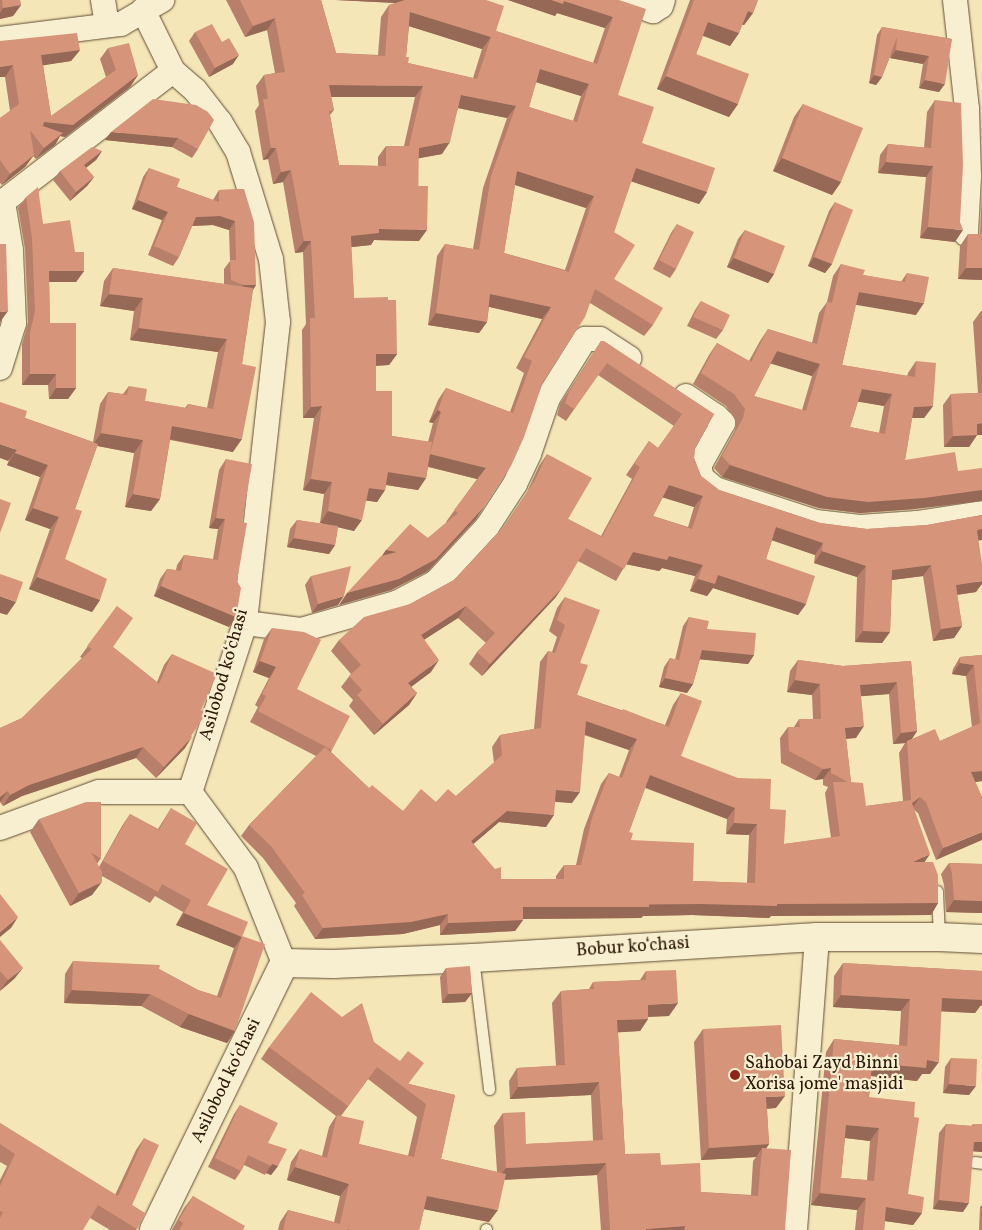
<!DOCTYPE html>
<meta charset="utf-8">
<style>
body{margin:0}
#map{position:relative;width:982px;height:1230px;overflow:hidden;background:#f5e6b7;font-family:Vollkorn,serif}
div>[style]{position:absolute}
.roads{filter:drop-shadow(0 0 1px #5f4c34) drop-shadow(0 0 1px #5f4c34)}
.service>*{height:11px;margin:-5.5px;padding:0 5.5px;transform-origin:5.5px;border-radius:5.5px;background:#f8efd0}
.minor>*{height:24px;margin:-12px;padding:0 12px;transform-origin:12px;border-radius:12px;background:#f8efd0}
.tertiary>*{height:28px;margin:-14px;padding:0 14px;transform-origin:14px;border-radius:14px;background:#f8efd0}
.wall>*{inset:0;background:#b8806a}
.shaded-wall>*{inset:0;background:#966856}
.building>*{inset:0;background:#d6957b}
.dots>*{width:14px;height:14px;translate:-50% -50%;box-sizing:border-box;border:2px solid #f8efd0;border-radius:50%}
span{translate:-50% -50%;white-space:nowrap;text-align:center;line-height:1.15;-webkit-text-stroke:4.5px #f8efd0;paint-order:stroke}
.street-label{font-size:18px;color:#2d1908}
.poi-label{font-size:18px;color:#2d1908}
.left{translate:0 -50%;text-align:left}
</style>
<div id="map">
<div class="roads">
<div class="service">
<div style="left:937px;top:891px;width:46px;rotate:87.5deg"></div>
<div style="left:473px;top:958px;width:132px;rotate:83deg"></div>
<div style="left:974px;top:1162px;width:8px;rotate:7deg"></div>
<div style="left:486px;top:1230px;width:1px;rotate:-90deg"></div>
</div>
<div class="minor">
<div style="left:103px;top:0;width:25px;rotate:81deg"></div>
<div style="left:622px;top:0;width:33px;rotate:20deg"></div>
<div style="left:653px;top:11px;width:9px;rotate:-32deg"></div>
<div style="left:661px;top:6px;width:6px;rotate:-72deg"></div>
<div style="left:955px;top:0;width:110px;rotate:83.7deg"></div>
<div style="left:967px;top:109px;width:67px;rotate:88.3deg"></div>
<div style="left:969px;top:176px;width:58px;rotate:93deg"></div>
<div style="left:143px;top:10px;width:68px;rotate:63.8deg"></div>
<div style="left:173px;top:71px;width:29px;rotate:41deg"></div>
<div style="left:195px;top:90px;width:41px;rotate:52deg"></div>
<div style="left:220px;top:122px;width:35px;rotate:59deg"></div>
<div style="left:238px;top:152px;width:112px;rotate:72.9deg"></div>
<div style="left:271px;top:259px;width:63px;rotate:83.7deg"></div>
<div style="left:278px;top:322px;width:303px;rotate:96.3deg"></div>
<div style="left:245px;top:623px;width:178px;rotate:108deg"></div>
<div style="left:190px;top:792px;width:94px;rotate:53.6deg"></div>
<div style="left:246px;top:868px;width:102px;rotate:68.2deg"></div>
<div style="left:0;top:39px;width:122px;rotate:-7.1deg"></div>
<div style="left:121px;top:24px;width:48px;rotate:-30.3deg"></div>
<div style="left:0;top:204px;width:218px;rotate:-37.6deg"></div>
<div style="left:0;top:368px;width:47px;rotate:-72.7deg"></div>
<div style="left:14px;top:323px;width:73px;rotate:-92.4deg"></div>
<div style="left:11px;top:250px;width:49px;rotate:-99.5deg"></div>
<div style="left:686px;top:396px;width:36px;rotate:34deg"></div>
<div style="left:716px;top:416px;width:10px;rotate:45deg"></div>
<div style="left:723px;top:423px;width:49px;rotate:119.2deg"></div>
<div style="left:699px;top:466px;width:12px;rotate:76deg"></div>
<div style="left:702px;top:478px;width:17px;rotate:40deg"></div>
<div style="left:715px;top:489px;width:106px;rotate:18.1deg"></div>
<div style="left:816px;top:522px;width:44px;rotate:6.5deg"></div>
<div style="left:860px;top:527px;width:57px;rotate:-4deg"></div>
<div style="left:917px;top:523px;width:66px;rotate:-8.7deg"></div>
<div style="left:245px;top:623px;width:56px;rotate:7.1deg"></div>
<div style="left:301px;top:630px;width:99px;rotate:-15.9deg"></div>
<div style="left:396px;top:603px;width:45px;rotate:-27.7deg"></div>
<div style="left:436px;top:582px;width:75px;rotate:-47.2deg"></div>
<div style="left:487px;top:527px;width:51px;rotate:-56.9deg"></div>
<div style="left:515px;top:484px;width:33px;rotate:-65deg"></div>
<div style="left:529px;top:454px;width:59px;rotate:-71.3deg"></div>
<div style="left:548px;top:398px;width:70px;rotate:-57.9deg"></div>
<div style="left:585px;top:339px;width:15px"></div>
<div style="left:600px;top:339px;width:35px;rotate:33deg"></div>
<div style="left:0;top:828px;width:105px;rotate:-20deg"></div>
<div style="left:99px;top:792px;width:91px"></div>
<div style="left:795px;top:1230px;width:294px;rotate:-85.7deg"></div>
</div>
<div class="tertiary">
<div style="left:154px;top:1230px;width:297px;rotate:-64deg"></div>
<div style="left:284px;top:963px;width:49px;rotate:1.2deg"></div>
<div style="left:333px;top:964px;width:140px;rotate:-2.5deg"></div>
<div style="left:473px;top:958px;width:345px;rotate:-3.5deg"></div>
<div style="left:817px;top:937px;width:122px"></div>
<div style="left:939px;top:937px;width:43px;rotate:2.7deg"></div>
</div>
</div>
<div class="wall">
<div style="clip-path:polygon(0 0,20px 0,21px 5px,13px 16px,0 19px)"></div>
<div style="clip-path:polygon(evenodd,226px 0,321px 0,336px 53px,378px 55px,381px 17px,389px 5px,395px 3px,336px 0,486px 0,496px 31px,593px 63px,605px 28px,557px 13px,555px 16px,508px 0,619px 0,618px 95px,642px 143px,707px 192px,699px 204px,631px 181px,614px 232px,614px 279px,653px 325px,644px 336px,590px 303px,543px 382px,476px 519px,428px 571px,391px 590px,339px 605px,382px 556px,386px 550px,428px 538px,447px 522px,446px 522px,477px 479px,428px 467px,426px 478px,418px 490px,386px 485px,385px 490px,377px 502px,366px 500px,354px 531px,338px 527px,335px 545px,329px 554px,287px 547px,290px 529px,297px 520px,328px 525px,320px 523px,324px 494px,303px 490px,314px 418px,303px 418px,302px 330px,306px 324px,303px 252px,295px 253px,283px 182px,273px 184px,268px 159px,263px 160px,255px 111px,259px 105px,256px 86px,264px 75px,275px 73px,267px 30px,245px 37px,226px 0,409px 26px,482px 49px,473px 78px,408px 63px,406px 57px,409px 26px,226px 0,536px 82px,581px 96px,573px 121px,529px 107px,536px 82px,226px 0,331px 97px,415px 97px,404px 146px,386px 146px,378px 157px,378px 166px,339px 165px,330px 115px,334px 110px,331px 97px,226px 0,458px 108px,507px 118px,483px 188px,473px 249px,445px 244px,437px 256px,428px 325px,479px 333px,487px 322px,489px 307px,542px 319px,516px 368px,524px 373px,510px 412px,446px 388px,438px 400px,429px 422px,433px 423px,428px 442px,392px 436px,376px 391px,376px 366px,389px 365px,397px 354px,388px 300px,354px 298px,351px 247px,371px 245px,374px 240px,419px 241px,418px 158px,442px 154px,458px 108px,226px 0,515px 185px,586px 208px,565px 270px,504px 253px,515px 185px)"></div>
<div style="clip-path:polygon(690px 0,758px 0,753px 13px,744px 25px,742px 25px,739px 33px,730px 46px,703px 36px,696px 54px,738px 104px,729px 117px,657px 89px)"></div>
<div style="clip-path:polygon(882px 27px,952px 39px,939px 92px,919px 88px,923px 64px,890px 58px,891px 54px,882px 77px,876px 85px,869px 83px,877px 35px)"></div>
<div style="clip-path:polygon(195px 32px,233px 64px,209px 77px,189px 41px)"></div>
<div style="clip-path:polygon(0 41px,80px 50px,71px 61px,43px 65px,51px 116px,106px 77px,100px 59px,108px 48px,138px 75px,130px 87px,65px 137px,60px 136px,55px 145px,36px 159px,33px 156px,25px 167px,2px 185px,0 183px,0 118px,10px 111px,5px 77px,0 77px)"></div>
<div style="clip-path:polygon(935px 100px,955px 242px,920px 238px,926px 177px,878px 173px,880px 155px,888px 144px,924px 148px,927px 112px)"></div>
<div style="clip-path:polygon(803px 104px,841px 182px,832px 195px,773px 171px,794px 117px)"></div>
<div style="clip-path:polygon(196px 105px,198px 149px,192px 158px,172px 147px,105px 140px)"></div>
<div style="clip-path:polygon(102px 151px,96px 160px,86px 168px,94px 177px,87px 186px,70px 201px,53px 180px,60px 171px)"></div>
<div style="clip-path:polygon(149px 168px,177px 187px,213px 200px,219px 190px,244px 189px,256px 285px,253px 290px,242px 364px,233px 452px,170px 440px,160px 499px,151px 511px,125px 507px,134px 453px,97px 446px,75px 509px,65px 559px,100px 600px,92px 612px,29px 589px,50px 529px,25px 520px,40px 477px,7px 465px,25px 418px,93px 442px,100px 404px,108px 392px,123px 394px,129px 386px,145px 401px,185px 408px,188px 404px,207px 408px,218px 352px,130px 340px,134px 311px,100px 306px,104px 281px,113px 268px,224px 284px,224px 269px,230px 261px,229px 230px,213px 225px,192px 226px,179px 257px,173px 266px,148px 255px,162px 220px,132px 209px,143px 177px)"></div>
<div style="clip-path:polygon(982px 191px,982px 280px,958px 279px,960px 246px,968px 234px,980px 234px)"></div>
<div style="clip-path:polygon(26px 197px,43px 224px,75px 252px,84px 271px,76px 282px,49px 282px,50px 323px,76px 388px,68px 399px,49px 399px,48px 385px,22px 385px,22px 344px,28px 322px,25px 249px,18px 208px)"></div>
<div style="clip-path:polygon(835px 202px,832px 264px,825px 273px,808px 266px,829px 211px)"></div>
<div style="clip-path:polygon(677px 224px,676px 269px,670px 278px,653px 269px,671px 233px)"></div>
<div style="clip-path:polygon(745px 230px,774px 274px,768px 283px,727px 267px,738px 239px)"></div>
<div style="clip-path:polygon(evenodd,841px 264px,863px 275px,901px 282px,907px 273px,916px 315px,856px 304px,842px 365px,907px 376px,908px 373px,916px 361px,933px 406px,924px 418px,912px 418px,905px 460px,958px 471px,915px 509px,860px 513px,819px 508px,722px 477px,714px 468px,735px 430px,736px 421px,726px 406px,693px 384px,709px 355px,717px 343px,749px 361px,760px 341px,768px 329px,812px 343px,819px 313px,827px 302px,833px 276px,841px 264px,771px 363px,812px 376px,802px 410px,754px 396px,771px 363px,841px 264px,858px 401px,884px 406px,879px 433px,850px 427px,858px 401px)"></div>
<div style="clip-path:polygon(701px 301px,723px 330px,716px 339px,687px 326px,695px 310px)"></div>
<div style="clip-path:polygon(981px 311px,982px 311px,982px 435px,977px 435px,969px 447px,944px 447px,943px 405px,951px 394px,978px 393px,973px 322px)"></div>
<div style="clip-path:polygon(evenodd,601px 341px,714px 414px,695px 448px,694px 458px,701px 476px,719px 490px,820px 523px,867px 529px,927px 525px,982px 515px,982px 540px,978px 540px,976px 592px,957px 595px,962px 626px,954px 638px,933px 641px,923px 576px,892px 580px,890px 632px,882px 643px,855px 642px,857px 577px,814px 563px,815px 555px,772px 540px,766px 559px,806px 604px,798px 615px,713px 588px,707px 596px,690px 591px,695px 576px,662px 568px,659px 571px,626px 564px,616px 581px,578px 561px,555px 598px,482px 676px,469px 664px,477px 652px,486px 643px,458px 618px,424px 639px,431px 672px,411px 687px,417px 693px,409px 705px,374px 735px,349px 706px,353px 700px,341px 687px,351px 674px,331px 651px,339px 640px,410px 604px,454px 580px,505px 525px,527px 492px,539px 466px,547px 454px,568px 519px,601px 536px,632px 479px,626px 475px,649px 441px,658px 448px,674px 426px,598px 375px,566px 421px,557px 415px,560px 404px,601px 341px,663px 497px,694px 507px,688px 527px,653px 516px,663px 497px)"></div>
<div style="clip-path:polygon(226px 459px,242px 522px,237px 581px,236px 617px,229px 627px,154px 596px,160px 579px,167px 569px,176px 570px,177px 565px,184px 555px,213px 559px,218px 529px,209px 528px,219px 470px)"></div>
<div style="clip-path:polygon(311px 576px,338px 605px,312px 613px,305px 585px)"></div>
<div style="clip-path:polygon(evenodd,565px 597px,580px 663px,577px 695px,665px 725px,673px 705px,681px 693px,681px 756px,770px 809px,784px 844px,831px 838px,825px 793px,828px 787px,823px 785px,823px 779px,815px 780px,781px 763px,780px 738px,788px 727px,794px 727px,799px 719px,813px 719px,812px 695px,787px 692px,790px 671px,798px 660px,843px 666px,911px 661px,917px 731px,912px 739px,940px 741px,972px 727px,966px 676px,952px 674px,953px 669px,960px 657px,982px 655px,982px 781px,975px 782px,982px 797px,936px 860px,918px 813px,914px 810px,924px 862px,938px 903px,931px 915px,771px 916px,769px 918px,692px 915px,643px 916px,641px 918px,523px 919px,523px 920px,515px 931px,440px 935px,440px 925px,403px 934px,315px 939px,294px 906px,296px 903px,263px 858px,241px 836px,249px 825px,316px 756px,250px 722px,258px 707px,255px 705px,269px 678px,253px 672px,264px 639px,272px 628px,297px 689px,332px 750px,331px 752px,369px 788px,403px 811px,436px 802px,456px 796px,494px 763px,492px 747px,500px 735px,534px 729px,540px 662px,548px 651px,552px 652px,557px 637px,549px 631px,557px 608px,565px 597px,889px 694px,893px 744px,905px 743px,899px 753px,903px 801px,866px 806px,851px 782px,846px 739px,856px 738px,861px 696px,889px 694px,565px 597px,584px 735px,629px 750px,619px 777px,609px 773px,601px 784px,584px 829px,576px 865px,564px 865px,556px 876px,556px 879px,501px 879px,473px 844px,499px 822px,546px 827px,555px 802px,572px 803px,584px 735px,565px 597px,645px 788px,727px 819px,726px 834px,749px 835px,747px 883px,693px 881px,631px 840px,629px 832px,645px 788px)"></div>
<div style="clip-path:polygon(117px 606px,113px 647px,157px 682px,164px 665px,172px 654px,201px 710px,191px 736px,185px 748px,156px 778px,136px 758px,22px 796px,3px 806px,0 802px,0 727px,0 728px,22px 718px,82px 658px,80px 657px)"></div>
<div style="clip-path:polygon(689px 617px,707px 629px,754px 655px,748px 664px,700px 659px,693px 684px,687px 693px,659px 687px,664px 667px,670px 658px,675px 660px,683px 626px)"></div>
<div style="clip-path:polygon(171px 808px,207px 905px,242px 937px,235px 1031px,227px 1043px,180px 1027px,141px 1006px,64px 1003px,65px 974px,73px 961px,159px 969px,198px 990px,217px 996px,234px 948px,176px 925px,183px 912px,155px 896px,150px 903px,102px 876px,92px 895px,70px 906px,30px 832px,39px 819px,101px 858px,97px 864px,99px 867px,122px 826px,130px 814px,158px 829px)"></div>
<div style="clip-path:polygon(949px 863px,982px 864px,982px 913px,946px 912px,944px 885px,941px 874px)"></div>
<div style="clip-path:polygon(0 940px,15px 978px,0 991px)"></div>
<div style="clip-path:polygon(evenodd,843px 963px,981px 971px,982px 970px,982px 1006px,981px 1005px,975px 1013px,941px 1011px,930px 1074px,922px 1074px,917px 1081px,871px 1076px,869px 1097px,908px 1194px,922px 1213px,913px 1225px,885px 1221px,884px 1230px,855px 1230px,857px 1210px,811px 1205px,826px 1052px,834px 1039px,899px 1045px,901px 1011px,833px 1007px,834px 976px,843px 963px,845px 1138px,870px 1141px,867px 1180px,841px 1178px,845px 1138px)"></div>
<div style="clip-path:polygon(446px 968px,472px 993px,465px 1002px,442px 1003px,440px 977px)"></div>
<div style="clip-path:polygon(evenodd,646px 971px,669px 1016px,648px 1017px,648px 1019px,640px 1031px,618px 1032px,625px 1154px,661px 1165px,701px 1192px,751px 1195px,753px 1161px,756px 1157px,701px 1160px,694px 1042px,703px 1029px,776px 1108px,767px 1109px,769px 1144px,766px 1149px,785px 1230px,601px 1230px,597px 1175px,504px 1180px,489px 1222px,424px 1209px,419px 1230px,278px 1230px,280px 1222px,288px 1210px,334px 1222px,340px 1196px,287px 1180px,291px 1162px,300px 1149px,322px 1156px,329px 1127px,336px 1116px,261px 1059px,269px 1047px,374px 1042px,409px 1084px,455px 1095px,441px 1159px,497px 1172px,494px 1126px,503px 1113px,526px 1144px,593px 1141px,591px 1095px,510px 1099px,509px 1081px,517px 1068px,556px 1066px,552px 1003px,561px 991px,589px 989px,593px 982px,640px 980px,646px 971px,368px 1079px,417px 1117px,408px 1156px,359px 1144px,341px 1116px,368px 1079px)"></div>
<div style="clip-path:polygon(951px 1058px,969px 1095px,943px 1093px,945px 1067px)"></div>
<div style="clip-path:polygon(240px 1105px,268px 1143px,278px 1166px,271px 1175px,266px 1173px,265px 1175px,244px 1165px,241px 1171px,235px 1180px,208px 1167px,234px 1114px)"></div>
<div style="clip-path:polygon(0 1123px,115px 1195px,136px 1150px,144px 1138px,132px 1205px,146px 1214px,136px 1230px,110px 1230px,90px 1218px,0 1230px,0 1180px,7px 1166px,0 1162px)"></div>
<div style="clip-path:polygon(946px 1124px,971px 1126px,973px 1124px,982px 1124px,982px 1152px,973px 1151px,963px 1212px,933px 1209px,939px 1133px)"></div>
<div style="clip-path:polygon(193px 1196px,243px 1230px,172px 1230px,184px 1208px)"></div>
<div style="clip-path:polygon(982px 1205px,982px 1230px,979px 1230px,980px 1207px)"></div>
</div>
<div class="shaded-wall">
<div style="clip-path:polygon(336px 0,421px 0,418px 4px)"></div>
<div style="clip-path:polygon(508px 0,551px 0,564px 1px,613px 17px,605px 28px,557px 13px,555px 16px)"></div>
<div style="clip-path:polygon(21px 5px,13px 16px,0 19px,0 13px,3px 8px)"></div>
<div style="clip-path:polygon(748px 11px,753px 13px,744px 25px,739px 24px)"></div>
<div style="clip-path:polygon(410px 12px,491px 37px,482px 49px,402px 24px)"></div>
<div style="clip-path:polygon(275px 18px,267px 30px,245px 37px,253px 26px)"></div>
<div style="clip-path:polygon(708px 22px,739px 33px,730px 46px,699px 34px)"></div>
<div style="clip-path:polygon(80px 50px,71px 61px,33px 67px,41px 55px)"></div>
<div style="clip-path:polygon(896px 50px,929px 56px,923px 64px,890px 58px)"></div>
<div style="clip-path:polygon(239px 55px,233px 64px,209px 77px,215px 68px)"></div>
<div style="clip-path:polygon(13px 65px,5px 77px,0 77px,0 67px)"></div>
<div style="clip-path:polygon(540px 69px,589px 84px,581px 96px,532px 81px)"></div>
<div style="clip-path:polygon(138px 75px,130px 87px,65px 137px,60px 136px,55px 145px,36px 159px,44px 148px,36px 134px,44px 122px)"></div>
<div style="clip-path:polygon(874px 75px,882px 77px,876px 85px,869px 83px)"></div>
<div style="clip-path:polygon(666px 76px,738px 104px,729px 117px,657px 89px)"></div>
<div style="clip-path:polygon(925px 80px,945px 84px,939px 92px,919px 88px)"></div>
<div style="clip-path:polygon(329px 85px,423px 86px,415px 97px,321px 97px)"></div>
<div style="clip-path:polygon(461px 95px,516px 106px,507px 118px,453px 107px)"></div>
<div style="clip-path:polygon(111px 132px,178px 138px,172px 147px,105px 140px)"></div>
<div style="clip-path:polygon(450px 142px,442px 154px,410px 160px,419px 148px)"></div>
<div style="clip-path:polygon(271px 148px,276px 148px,268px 159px,263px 160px)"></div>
<div style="clip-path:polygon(102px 151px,96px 160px,78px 174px,84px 165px)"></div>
<div style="clip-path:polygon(34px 155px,25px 167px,2px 185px,10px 174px)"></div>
<div style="clip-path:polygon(782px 158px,841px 182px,832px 195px,773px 171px)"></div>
<div style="clip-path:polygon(886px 162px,933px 166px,926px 177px,878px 173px)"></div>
<div style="clip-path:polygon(636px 168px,707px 192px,699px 204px,627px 180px)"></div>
<div style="clip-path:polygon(291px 170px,283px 182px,273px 184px,281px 172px)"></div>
<div style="clip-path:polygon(517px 171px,594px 196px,586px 208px,509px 183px)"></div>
<div style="clip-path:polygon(94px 177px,87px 186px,70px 201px,76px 192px)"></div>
<div style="clip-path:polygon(138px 200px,168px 212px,162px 220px,132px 209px)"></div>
<div style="clip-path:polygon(220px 216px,235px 221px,229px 230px,213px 225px,190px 226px,196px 217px)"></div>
<div style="clip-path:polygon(928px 227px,963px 230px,955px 242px,920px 238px)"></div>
<div style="clip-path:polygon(379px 229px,427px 230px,419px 241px,374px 240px,371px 245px,343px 248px,351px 236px)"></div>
<div style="clip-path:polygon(304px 241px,311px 241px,303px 252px,295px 253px)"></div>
<div style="clip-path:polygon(814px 257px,832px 264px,825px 273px,808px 266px)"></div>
<div style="clip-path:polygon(734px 258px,774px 274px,768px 283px,727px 267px)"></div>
<div style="clip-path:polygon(966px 268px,982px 268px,982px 280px,958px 279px)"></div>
<div style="clip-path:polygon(49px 271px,84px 271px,76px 282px,42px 282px)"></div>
<div style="clip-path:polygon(243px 285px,256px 285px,250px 294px,237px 294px)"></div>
<div style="clip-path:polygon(859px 292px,924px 303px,916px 315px,851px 304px)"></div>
<div style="clip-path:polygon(109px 294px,143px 298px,134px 311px,100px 306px)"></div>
<div style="clip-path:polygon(490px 294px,551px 307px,542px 319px,482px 305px)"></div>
<div style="clip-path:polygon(8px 311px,0 322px,0 312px)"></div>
<div style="clip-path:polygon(436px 313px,487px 322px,479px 333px,428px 325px)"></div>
<div style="clip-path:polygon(139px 328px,227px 339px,218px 352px,130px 340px)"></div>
<div style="clip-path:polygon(777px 351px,820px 364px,812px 376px,769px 363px)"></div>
<div style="clip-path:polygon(376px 354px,397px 354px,389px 365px,367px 366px)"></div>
<div style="clip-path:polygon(30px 374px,56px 374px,48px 385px,22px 385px)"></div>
<div style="clip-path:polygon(56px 388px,76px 388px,68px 399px,49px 399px)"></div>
<div style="clip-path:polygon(862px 389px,892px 394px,884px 406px,854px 401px)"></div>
<div style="clip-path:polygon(322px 406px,314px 418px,303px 418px,311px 407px)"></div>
<div style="clip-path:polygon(933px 406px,924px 418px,906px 418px,914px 407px)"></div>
<div style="clip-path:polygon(438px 410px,441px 412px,433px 423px,429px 422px)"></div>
<div style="clip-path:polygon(982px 423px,982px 435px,969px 435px,977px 424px)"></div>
<div style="clip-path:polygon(172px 426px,242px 439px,233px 452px,164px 438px)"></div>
<div style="clip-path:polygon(101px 433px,143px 440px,134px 453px,93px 445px)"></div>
<div style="clip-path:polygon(977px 435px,969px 447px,944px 447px,953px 436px)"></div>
<div style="clip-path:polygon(0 444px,17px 450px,8px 461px,0 458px)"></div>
<div style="clip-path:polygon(15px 453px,48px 465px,40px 477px,7px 465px)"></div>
<div style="clip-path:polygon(430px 454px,486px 468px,477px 479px,422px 465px)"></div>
<div style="clip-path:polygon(730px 465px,982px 490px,982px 501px,915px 509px,860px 513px,819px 508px,722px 477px)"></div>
<div style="clip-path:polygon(388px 472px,426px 478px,418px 490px,380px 484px)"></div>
<div style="clip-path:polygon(311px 479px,332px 482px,324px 494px,303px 490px)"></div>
<div style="clip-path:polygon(669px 485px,703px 496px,694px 507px,661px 497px)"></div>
<div style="clip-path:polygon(369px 488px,385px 490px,377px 502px,361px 500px)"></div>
<div style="clip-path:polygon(133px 494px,160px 499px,151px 511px,125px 507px)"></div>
<div style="clip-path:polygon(484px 507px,476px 519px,428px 571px,391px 590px,339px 605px,347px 593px)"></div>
<div style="clip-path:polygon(33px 508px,59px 517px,50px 529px,25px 520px)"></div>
<div style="clip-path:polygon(328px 511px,362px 520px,354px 531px,320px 523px)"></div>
<div style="clip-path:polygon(216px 518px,225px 519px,218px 529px,209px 528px)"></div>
<div style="clip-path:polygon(776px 527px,823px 543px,815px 555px,768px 539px)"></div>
<div style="clip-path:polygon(982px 529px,982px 540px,969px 542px,977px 530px)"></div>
<div style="clip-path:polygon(294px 538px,335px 545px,329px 554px,287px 547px)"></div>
<div style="clip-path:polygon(386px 550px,397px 552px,378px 562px)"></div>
<div style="clip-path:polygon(822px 551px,866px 566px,857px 577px,814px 563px)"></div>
<div style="clip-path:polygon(633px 552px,669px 556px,703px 565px,695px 576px,662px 568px,659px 571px,625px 564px)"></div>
<div style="clip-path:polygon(931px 565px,923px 576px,884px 581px,892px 570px)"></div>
<div style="clip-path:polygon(718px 575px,806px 604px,798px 615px,713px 588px,707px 596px,690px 591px,698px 579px)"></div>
<div style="clip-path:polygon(37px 577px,100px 600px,92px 612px,29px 589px)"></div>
<div style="clip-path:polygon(982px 581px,982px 584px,976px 592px,948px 596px,956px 585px)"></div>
<div style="clip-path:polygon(161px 586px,236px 617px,229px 627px,154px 596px)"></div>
<div style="clip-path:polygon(563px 587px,555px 598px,482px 676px,490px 664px)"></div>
<div style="clip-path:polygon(0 596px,16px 602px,7px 615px,0 613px)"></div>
<div style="clip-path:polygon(344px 596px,338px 605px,312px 613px,318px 604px)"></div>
<div style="clip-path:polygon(466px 606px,458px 618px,413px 647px,421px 635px)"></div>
<div style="clip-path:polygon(962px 626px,954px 638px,933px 641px,941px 629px)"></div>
<div style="clip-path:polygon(863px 631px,890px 632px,882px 643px,855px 642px)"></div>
<div style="clip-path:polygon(702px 650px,754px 655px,748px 664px,696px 659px)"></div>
<div style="clip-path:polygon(439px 660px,431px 672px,400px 695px,408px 683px)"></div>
<div style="clip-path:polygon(260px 661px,276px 667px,269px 678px,253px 672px)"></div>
<div style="clip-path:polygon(960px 663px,974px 665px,966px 676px,952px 674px)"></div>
<div style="clip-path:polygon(665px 678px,693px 684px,687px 693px,659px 687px)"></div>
<div style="clip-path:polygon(795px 680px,820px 684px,812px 695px,787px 692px)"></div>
<div style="clip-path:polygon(897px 682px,889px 694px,852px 697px,860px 685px)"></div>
<div style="clip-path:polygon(417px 693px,409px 705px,374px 735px,383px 724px)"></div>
<div style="clip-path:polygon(586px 721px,637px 739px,629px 750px,578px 732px)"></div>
<div style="clip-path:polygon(864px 726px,856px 738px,837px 739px,845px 728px)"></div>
<div style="clip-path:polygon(917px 731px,909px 743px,907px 741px,906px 743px,893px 744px,901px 733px)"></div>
<div style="clip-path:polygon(192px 737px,185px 748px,156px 778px,164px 767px)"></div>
<div style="clip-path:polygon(143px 747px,136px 758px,22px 796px,3px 806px,10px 795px,29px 785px)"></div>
<div style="clip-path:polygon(831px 768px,823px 779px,815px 780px,823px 769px)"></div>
<div style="clip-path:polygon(982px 771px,982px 781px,963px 784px,971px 772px)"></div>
<div style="clip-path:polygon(650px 775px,735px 808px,727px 819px,642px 786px)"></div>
<div style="clip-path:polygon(556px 790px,580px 792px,572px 803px,548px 801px)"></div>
<div style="clip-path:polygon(8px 791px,0 802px,0 797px)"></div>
<div style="clip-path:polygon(920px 797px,912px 809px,912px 803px)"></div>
<div style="clip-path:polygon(507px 811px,554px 815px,546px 827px,499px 822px,463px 853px,471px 841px)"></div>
<div style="clip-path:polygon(734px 823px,757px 824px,749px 835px,726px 834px)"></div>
<div style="clip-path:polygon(982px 832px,982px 840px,936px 860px,943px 848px)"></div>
<div style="clip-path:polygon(930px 854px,922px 866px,913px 862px)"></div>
<div style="clip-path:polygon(102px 882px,92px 895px,70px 906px,79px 893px)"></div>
<div style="clip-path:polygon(954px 900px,982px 901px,982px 913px,946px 912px)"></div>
<div style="clip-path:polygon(938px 903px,931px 915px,771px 916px,769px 918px,692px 915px,643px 916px,641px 918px,515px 919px,523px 907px,700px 904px,777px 904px)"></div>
<div style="clip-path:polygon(184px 913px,242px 937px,234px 948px,176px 925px)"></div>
<div style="clip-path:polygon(448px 914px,440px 925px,403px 934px,315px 939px,323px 928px)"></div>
<div style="clip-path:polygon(18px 917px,11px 928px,0 937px,0 932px)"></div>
<div style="clip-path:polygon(523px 920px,515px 931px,440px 935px,448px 923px)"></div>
<div style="clip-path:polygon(23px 968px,15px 978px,0 991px,8px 980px)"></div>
<div style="clip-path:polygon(72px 990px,150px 994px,141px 1006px,64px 1003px)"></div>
<div style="clip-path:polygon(472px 993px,465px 1002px,442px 1003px,448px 994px)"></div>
<div style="clip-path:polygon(841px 995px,910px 999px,901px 1011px,833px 1007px)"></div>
<div style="clip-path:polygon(982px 996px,982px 1006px,981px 1005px,975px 1013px,933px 1011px,942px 998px)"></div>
<div style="clip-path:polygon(678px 1003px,669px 1016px,639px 1017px,648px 1005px)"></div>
<div style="clip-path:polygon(189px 1014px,235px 1031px,227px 1043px,180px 1027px)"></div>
<div style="clip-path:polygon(648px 1019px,640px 1031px,609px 1033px,617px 1020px)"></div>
<div style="clip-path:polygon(927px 1060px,939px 1062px,930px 1074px,922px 1074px,917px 1081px,863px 1075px,872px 1063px)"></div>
<div style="clip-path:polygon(599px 1082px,591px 1095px,510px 1099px,518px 1087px)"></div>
<div style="clip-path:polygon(949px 1084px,976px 1086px,969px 1095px,943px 1093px)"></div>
<div style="clip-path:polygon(785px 1096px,776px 1108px,757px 1109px,766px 1097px)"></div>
<div style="clip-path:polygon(846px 1125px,879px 1128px,870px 1141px,837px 1137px)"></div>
<div style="clip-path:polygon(974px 1142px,982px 1142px,982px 1152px,968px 1151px)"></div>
<div style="clip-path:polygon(769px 1144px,761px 1155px,762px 1148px,756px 1157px,701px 1160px,709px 1148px)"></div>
<div style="clip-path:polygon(606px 1163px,597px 1175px,497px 1180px,506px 1168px)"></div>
<div style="clip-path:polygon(272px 1164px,278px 1166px,271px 1175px,266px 1173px)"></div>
<div style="clip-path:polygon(295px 1167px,349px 1184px,340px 1196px,287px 1180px)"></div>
<div style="clip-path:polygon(820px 1193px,866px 1198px,857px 1210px,811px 1205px)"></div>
<div style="clip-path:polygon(427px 1196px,498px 1210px,489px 1222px,418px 1208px)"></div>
<div style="clip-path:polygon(939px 1200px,969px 1203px,963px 1212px,933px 1209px)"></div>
<div style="clip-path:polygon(886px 1207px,922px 1213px,913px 1225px,877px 1220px)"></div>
<div style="clip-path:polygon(685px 1226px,683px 1230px,645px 1230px,646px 1229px)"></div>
</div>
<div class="building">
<div style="clip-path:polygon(2px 0,20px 0,21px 5px,3px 8px)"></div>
<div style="clip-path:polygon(evenodd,240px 0,321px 0,336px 53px,385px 56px,389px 5px,405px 0,486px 0,504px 6px,496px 31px,597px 64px,613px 17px,564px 1px,563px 4px,551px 0,619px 0,646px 9px,618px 95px,654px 107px,642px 143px,715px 168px,707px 192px,636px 168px,614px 232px,635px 245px,614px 279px,663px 308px,653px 325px,595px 289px,585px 317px,543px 382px,524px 437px,511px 466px,484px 507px,436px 559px,399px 579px,347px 593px,381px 556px,397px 552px,386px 550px,410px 524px,428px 538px,458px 513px,454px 510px,486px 468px,430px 454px,426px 478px,388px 472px,385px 490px,369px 488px,362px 520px,328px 511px,332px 482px,311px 479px,322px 406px,311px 407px,310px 318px,315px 318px,311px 241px,304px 241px,291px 170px,281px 172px,276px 148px,271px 148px,263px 99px,268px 99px,264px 75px,285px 72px,275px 18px,253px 26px,240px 0,410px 12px,491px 37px,477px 79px,408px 63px,409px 57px,406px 57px,410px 12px,240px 0,540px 69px,589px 84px,577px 122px,529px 107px,540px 69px,240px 0,329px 85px,423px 86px,409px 146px,386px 146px,386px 166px,339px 165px,329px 111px,334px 110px,329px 85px,240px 0,461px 95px,516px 106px,491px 176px,479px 250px,445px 244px,436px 313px,487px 322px,490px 294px,551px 307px,524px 357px,532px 361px,513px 413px,446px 388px,438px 410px,441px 412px,430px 454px,432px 442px,392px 436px,392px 391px,376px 391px,376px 354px,397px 354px,396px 300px,388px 300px,388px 297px,354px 298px,351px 236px,379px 233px,379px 229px,427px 230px,428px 186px,418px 186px,419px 148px,450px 142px,461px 95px,240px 0,517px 171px,594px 196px,569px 272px,504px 253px,517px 171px)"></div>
<div style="clip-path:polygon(694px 0,758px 0,753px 13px,748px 11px,739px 33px,708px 22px,696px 54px,749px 74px,738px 104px,666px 76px)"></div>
<div style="clip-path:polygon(212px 24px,222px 42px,229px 38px,239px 55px,215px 68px,195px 32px)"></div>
<div style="clip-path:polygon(882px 27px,952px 39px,945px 84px,925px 80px,929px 56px,896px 50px,897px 37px,882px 77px,874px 75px)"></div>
<div style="clip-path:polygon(77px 33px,80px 50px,41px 55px,51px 116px,116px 70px,108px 48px,129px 43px,138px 75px,73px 125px,44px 122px,43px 126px,63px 133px,44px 148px,30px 130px,34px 155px,10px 174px,0 160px,0 118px,19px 104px,13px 65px,0 67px,0 41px)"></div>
<div style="clip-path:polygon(153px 99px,196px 105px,208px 112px,214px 120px,198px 149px,178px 138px,111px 132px)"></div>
<div style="clip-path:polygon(935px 100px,961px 103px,963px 165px,960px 222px,963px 230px,928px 227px,933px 166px,886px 162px,888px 144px,931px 148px)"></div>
<div style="clip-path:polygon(803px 104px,863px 128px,841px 182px,782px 158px)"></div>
<div style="clip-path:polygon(92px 147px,102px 151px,84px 165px,94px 177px,76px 192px,60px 171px)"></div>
<div style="clip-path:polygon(149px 168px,180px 179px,177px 187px,219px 202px,219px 190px,244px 189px,254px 222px,256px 285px,243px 285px,231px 280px,230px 260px,236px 260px,235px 221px,220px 216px,196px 217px,179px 257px,154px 246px,168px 212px,138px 200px)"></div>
<div style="clip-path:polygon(38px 187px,43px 224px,70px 220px,75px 252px,84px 252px,84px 271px,49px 271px,50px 323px,76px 323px,76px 388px,56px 388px,56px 374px,30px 374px,30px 333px,35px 311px,32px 238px,26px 197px)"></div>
<div style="clip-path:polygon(835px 202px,853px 210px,832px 264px,814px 257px)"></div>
<div style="clip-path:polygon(677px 224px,694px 232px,676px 269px,659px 260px)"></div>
<div style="clip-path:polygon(745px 230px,785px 246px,774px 274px,734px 258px)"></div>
<div style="clip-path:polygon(982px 232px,982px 268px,966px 268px,968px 234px,981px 234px)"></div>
<div style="clip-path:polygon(0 244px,6px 244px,8px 311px,0 312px)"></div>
<div style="clip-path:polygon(evenodd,841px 264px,865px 270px,863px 275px,905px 282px,907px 273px,929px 277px,924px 303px,859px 292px,842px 365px,915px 377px,916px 361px,936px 363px,933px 406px,914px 407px,905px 460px,955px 452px,958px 471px,982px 468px,982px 490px,924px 498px,868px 502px,827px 497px,730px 465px,722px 456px,743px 418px,745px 409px,734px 394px,701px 373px,717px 343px,751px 362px,768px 329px,817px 344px,827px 302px,832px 303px,841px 264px,777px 351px,820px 364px,806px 411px,754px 396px,777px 351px,841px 264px,862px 389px,892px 394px,885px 434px,850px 427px,862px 389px)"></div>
<div style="clip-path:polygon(113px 268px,253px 288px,242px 364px,256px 367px,242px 439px,172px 426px,160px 499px,133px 494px,143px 440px,101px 433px,108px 392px,127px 395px,129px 386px,147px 389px,145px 401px,187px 408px,188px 404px,213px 409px,227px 339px,139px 328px,143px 298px,109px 294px)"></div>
<div style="clip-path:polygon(701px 301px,730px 315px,723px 330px,693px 317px)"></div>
<div style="clip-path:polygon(evenodd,601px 341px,604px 341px,714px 414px,695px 448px,694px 458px,701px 476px,719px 490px,820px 523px,867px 529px,927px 525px,982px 515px,982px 529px,977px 530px,982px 564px,982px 581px,956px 585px,962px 626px,941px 629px,931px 565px,892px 570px,890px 632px,863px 631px,866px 566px,822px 551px,823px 543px,776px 527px,766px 559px,815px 576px,806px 604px,718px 575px,715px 584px,698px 579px,703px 565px,669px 556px,667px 560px,633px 552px,624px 569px,586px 548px,563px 587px,490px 664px,477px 652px,495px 633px,466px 606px,421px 635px,439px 660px,408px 683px,417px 693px,383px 724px,357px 695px,362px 690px,349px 676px,361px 665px,339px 640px,364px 617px,410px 604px,454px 580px,507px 523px,535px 480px,547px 454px,592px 478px,568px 519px,602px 537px,640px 467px,634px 463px,649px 441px,658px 448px,682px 414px,607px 363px,574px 409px,565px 403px,569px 392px,601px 341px,669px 485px,703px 496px,692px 529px,653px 516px,669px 485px)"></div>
<div style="clip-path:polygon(982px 393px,982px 423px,977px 424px,977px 435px,953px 436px,951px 394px)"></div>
<div style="clip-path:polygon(0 402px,27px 411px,25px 418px,98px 444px,75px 509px,82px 511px,65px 559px,107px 579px,100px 600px,37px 577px,59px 517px,33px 508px,48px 465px,15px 453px,17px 450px,0 444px)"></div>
<div style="clip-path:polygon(226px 459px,252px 464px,242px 522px,247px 523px,237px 581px,241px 588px,236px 617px,161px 586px,167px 569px,181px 571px,184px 555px,218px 560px,225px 519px,216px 518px)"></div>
<div style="clip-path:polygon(0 499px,11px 503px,0 533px)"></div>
<div style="clip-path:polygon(297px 520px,338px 526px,335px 545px,294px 538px)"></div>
<div style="clip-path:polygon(351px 566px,344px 596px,318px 604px,311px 576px)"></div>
<div style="clip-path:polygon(0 574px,23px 582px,16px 602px,0 596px)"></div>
<div style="clip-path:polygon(evenodd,565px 597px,600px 610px,580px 663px,588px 665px,577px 695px,622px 711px,623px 709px,669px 727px,681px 693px,702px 701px,681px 756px,738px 778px,771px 779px,770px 809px,786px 810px,784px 844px,840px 836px,833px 782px,848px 782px,831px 773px,831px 768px,823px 769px,789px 751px,788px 727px,800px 727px,799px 719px,821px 719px,820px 684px,795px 680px,798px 660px,843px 666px,911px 661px,917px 731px,901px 733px,897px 682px,860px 685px,864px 726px,845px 728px,851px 782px,863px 783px,866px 806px,911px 800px,907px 741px,935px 729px,940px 741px,980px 723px,974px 665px,960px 663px,960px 657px,982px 655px,982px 771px,971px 772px,982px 797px,982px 832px,943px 848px,926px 802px,920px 797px,912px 803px,930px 854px,913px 862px,933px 862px,938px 875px,938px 903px,777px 904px,777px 906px,700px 904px,649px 904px,649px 907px,523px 907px,523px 920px,448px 923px,448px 914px,411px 922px,323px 928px,302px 895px,305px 893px,271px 846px,249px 825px,325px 747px,369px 788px,372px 785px,403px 811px,421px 789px,436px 802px,448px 789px,456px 796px,502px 755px,500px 735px,541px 728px,548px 651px,555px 653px,565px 625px,557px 620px,565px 597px,586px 721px,637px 739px,622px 778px,609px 773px,592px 818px,581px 865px,564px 865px,564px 879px,501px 879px,501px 867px,495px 869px,471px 841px,507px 811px,554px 815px,556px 790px,580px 792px,586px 721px,565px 597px,650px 775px,735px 808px,734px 823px,757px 824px,755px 883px,693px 881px,694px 843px,631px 840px,633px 833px,629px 832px,650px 775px)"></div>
<div style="clip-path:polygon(117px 606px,133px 618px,113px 647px,159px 684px,172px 654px,217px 674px,201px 710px,205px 715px,191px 736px,192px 737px,164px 767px,143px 747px,29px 785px,10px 795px,8px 791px,0 797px,0 727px,0 728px,22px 718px,92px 649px,87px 646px)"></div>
<div style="clip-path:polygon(689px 617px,709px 621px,707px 629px,756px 633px,754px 655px,702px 650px,693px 684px,665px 678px,670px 658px,679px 660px)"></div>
<div style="clip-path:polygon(272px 628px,304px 632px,321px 640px,297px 689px,350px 716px,332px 750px,258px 711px,266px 696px,262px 694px,276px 667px,260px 661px)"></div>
<div style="clip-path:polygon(86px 802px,101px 802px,101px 858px,91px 852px,102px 872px,102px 882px,79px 893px,39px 819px)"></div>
<div style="clip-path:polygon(171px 808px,197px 823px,185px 844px,228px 869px,207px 905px,248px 922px,242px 937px,184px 913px,191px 900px,162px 884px,158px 892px,103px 861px,130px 814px,159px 830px)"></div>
<div style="clip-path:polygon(949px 863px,982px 864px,982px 901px,954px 900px,952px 873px)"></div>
<div style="clip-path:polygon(0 894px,18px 917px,0 932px)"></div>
<div style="clip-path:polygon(242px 936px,265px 944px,235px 1031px,189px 1014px,150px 994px,72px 990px,73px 961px,160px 965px,159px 969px,198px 990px,221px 998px)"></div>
<div style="clip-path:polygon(0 940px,23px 968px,8px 980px,0 971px)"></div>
<div style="clip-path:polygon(evenodd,843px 963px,982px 971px,982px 1000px,942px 998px,939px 1062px,927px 1060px,926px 1068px,872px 1063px,869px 1097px,915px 1102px,914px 1117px,919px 1118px,908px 1194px,924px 1197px,922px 1213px,886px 1207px,884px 1230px,863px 1230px,866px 1198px,820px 1193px,834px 1039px,907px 1046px,910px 999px,841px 995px,843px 963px,846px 1125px,879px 1128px,874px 1181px,841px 1178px,846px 1125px)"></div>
<div style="clip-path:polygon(470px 966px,472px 993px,448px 994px,446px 968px)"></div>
<div style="clip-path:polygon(676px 970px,678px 1003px,648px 1005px,648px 1019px,617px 1020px,625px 1154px,660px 1153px,661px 1165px,700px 1163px,701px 1192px,758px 1196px,762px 1148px,791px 1150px,785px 1230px,685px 1230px,685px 1226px,646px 1229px,646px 1230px,610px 1230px,606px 1163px,506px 1168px,503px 1113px,525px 1112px,526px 1144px,603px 1140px,599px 1082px,518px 1087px,517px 1068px,565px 1065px,561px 991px,594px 989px,593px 982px,646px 980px,646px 971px)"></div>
<div style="clip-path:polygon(311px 992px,342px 1017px,362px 1003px,374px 1042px,400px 1061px,408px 1051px,424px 1063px,408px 1084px,455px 1095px,441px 1159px,506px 1174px,498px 1210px,427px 1196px,419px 1230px,351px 1230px,347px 1229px,347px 1230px,283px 1230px,288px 1210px,340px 1224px,349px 1184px,295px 1167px,300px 1149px,327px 1158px,337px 1115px,364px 1121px,359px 1144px,414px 1157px,426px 1104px,377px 1067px,348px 1106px,269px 1047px)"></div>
<div style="clip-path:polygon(781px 1025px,785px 1096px,766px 1097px,769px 1144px,709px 1148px,703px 1029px)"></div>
<div style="clip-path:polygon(951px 1058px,977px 1059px,976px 1086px,949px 1084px)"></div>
<div style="clip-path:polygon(240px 1105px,278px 1123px,268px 1143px,287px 1149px,278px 1166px,272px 1164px,271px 1166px,248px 1155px,241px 1171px,215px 1158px)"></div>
<div style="clip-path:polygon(0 1123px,118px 1196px,144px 1138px,159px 1145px,132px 1205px,146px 1214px,137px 1229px,98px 1205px,83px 1230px,0 1230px,0 1218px,3px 1212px,0 1211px,0 1186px,15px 1154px,0 1144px)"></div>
<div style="clip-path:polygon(946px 1124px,973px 1126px,973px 1124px,982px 1124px,982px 1142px,974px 1142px,969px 1203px,939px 1200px)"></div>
<div style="clip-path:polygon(193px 1196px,245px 1226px,243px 1230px,179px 1230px,183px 1223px,179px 1220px)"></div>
</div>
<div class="dots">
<div style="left:735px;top:1075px;background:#8f2418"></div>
</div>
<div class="street-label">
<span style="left:225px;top:675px;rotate:-74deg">Asilobod koʻchasi</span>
<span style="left:633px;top:948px;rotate:-4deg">Bobur koʻchasi</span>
<span style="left:227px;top:1081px;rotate:-64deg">Asilobod koʻchasi</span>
</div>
<div class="poi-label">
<span class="left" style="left:745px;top:1075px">Sahobai Zayd Binni<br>Xorisa jome' masjidi</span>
</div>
</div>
